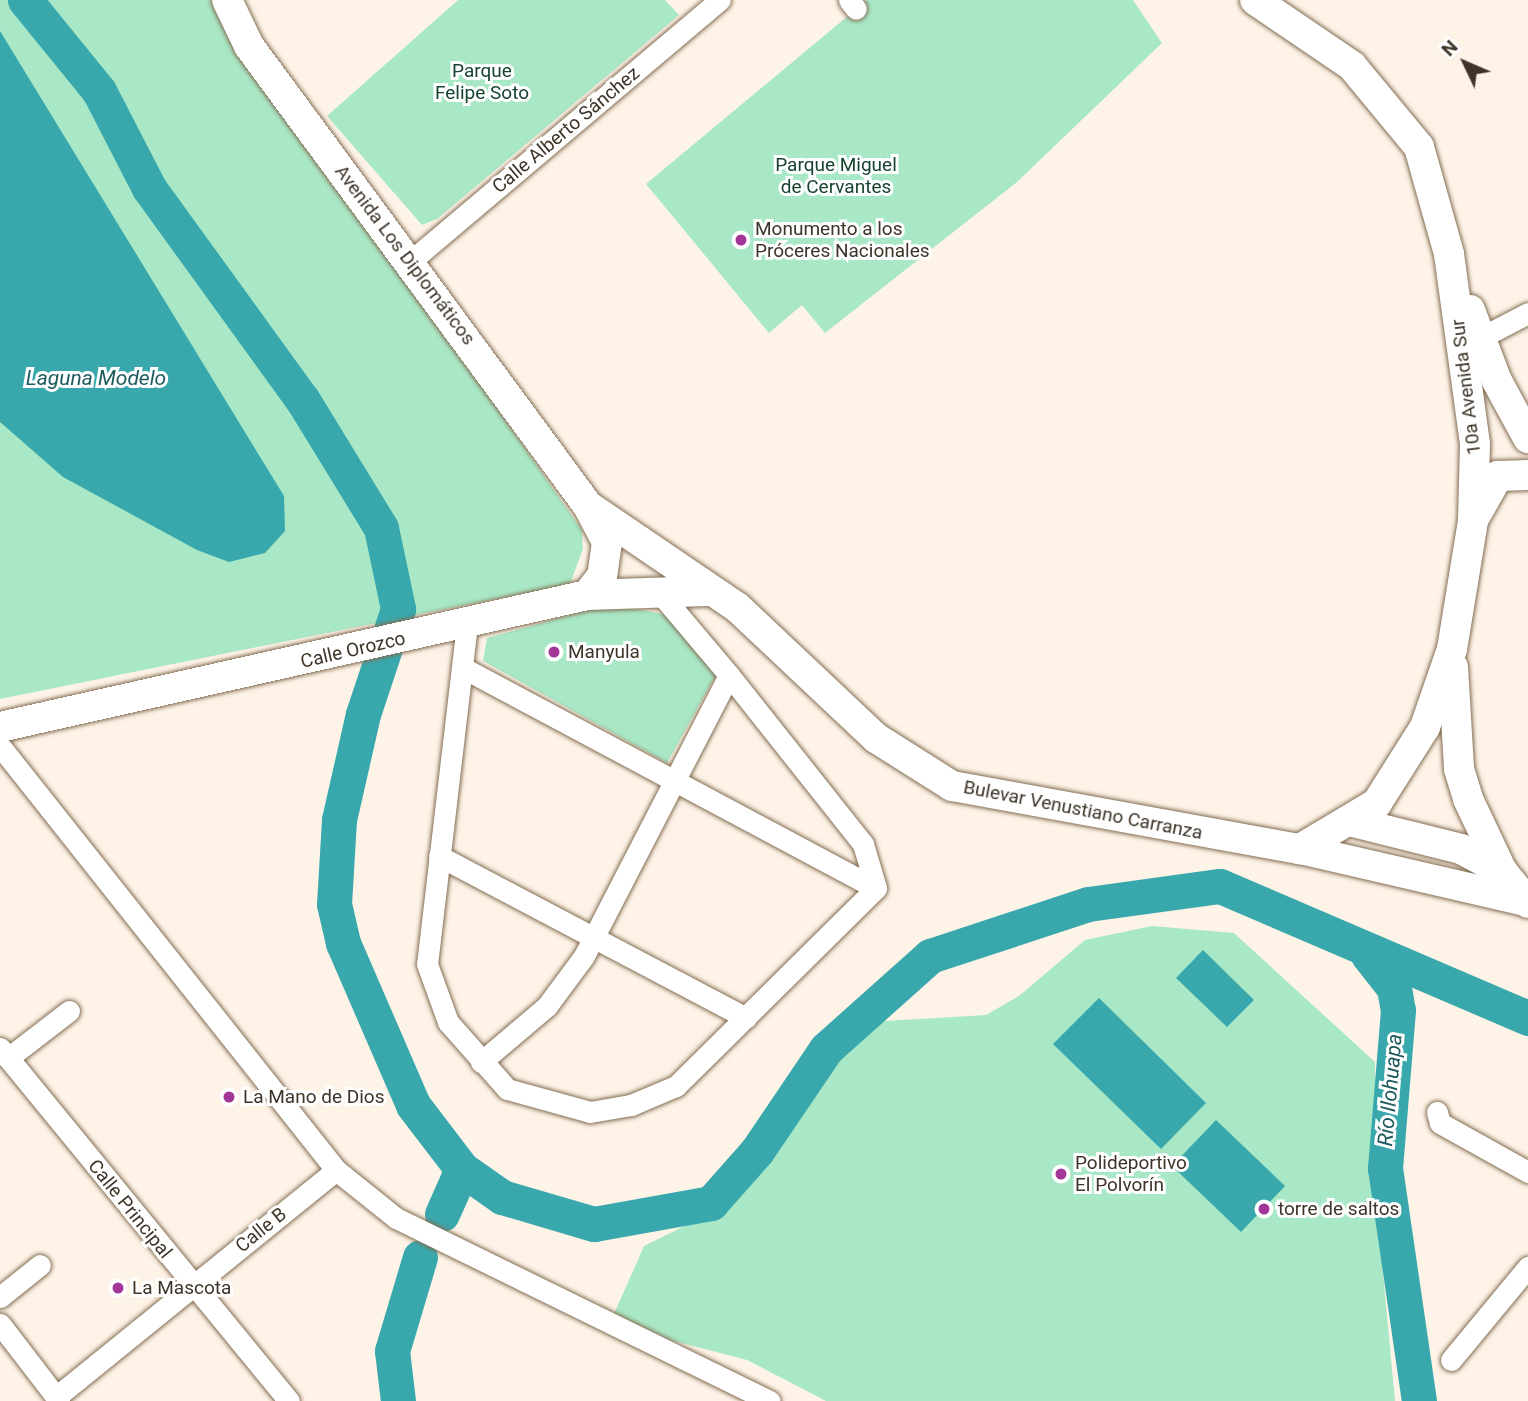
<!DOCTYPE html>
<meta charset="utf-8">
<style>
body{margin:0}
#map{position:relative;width:1528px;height:1401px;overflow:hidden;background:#fef3e7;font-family:Roboto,sans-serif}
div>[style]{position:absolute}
.green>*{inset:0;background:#a9e8c6}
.water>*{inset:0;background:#39a8ad}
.river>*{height:35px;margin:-17.5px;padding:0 17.5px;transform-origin:17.5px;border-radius:17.5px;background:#39a8ad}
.roads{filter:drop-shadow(0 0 2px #836d52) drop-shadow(0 0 2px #836d52)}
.street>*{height:21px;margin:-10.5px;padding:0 10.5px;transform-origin:10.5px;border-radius:10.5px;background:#fff}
.secondary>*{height:30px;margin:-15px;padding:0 15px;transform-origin:15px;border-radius:15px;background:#fff}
.dots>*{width:19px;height:19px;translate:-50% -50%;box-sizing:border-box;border:4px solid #fff;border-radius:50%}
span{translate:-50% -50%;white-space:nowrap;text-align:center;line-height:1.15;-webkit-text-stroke:6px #fff;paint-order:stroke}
.park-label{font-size:19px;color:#17442f}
.street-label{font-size:19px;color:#3e3428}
.poi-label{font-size:19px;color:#3e3428}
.left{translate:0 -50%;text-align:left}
.water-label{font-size:21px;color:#1d5a5d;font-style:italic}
.north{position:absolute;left:1430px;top:28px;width:70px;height:70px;-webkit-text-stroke:5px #fff;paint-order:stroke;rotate:314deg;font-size:19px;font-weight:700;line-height:28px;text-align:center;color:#3e3428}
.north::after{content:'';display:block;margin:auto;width:24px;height:32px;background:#3e3428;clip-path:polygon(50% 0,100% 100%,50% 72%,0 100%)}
</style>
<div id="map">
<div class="green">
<div style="clip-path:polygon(0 0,211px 0,237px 55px,368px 224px,582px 530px,583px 549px,570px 584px,0 699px)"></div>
<div style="clip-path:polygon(458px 0,665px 0,679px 15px,437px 219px,422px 225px,327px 116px)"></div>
<div style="clip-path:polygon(867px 0,1133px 0,1162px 43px,1017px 182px,825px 333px,802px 305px,769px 333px,646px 184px)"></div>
<div style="clip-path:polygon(611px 604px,668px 615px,716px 675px,667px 763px,483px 661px,487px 638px)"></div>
<div style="clip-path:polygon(1152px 926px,1234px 933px,1375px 1062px,1377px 1209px,1395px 1401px,826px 1401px,747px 1360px,670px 1340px,614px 1314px,644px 1246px,709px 1214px,778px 1139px,831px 1057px,869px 1022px,986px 1015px,1019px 996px,1085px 940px)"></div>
</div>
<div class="water">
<div style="clip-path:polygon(0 31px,284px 496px,285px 531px,265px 553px,229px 562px,197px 550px,63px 477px,0 422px)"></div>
<div style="clip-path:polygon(1203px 950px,1254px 1000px,1227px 1027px,1176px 978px)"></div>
<div style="clip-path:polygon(1099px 998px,1206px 1103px,1161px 1149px,1053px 1044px)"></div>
<div style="clip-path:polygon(1216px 1120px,1285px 1186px,1241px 1232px,1172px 1166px)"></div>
</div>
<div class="river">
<div style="left:25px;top:0;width:117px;rotate:50.9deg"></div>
<div style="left:99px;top:91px;width:109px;rotate:62.7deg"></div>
<div style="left:149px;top:188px;width:261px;rotate:54.1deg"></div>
<div style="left:302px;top:399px;width:151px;rotate:58.5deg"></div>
<div style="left:381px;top:528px;width:83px;rotate:78.1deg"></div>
<div style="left:398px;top:609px;width:111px;rotate:108.4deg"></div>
<div style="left:363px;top:714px;width:109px;rotate:102.8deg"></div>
<div style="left:339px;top:820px;width:84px;rotate:93.4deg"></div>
<div style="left:334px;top:904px;width:40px;rotate:77deg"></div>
<div style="left:343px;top:943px;width:176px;rotate:66.6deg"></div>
<div style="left:413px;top:1105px;width:81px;rotate:52.6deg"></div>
<div style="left:462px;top:1169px;width:49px;rotate:35deg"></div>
<div style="left:502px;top:1197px;width:96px;rotate:16.4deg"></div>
<div style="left:594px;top:1224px;width:119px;rotate:-10.2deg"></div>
<div style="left:711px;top:1203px;width:69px;rotate:-48.5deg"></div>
<div style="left:757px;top:1151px;width:123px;rotate:-55.9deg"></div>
<div style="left:826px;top:1049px;width:140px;rotate:-41.8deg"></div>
<div style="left:930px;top:956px;width:166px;rotate:-18.2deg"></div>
<div style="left:1088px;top:904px;width:133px;rotate:-7.8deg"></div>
<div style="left:1220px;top:886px;width:335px;rotate:23.2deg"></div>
<div style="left:1368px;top:955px;width:42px;rotate:51.8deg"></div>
<div style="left:1394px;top:988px;width:22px;rotate:80deg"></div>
<div style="left:1398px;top:1010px;width:159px;rotate:94.7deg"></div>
<div style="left:1385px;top:1168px;width:235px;rotate:81.7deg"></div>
<div style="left:442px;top:1214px;width:49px;rotate:-66deg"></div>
<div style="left:398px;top:1401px;width:50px;rotate:-96.8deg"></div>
<div style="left:392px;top:1351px;width:98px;rotate:-73.4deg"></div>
</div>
<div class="roads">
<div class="street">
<div style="left:849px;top:0;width:11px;rotate:52deg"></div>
<div style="left:412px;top:260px;width:403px;rotate:-40.2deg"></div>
<div style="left:1480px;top:338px;width:54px;rotate:-27.5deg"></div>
<div style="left:467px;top:624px;width:342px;rotate:96.7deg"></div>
<div style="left:427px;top:964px;width:62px;rotate:70.1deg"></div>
<div style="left:448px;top:1022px;width:89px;rotate:48.6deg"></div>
<div style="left:507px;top:1089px;width:86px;rotate:15.5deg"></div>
<div style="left:590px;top:1112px;width:42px;rotate:-9.7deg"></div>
<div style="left:631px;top:1105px;width:49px;rotate:-22.9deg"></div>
<div style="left:676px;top:1086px;width:281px;rotate:-44.7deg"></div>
<div style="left:467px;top:670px;width:463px;rotate:28.1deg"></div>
<div style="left:729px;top:675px;width:216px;rotate:51.6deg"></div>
<div style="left:863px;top:844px;width:46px;rotate:73.5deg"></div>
<div style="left:0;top:746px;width:541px;rotate:51.6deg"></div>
<div style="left:336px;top:1170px;width:77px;rotate:38.7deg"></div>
<div style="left:396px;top:1218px;width:416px;rotate:26.1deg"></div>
<div style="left:439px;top:856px;width:347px;rotate:27.8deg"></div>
<div style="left:0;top:1048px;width:456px;rotate:50.7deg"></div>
<div style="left:8px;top:1058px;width:77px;rotate:-37.6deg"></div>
<div style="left:481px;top:1062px;width:87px;rotate:-40.3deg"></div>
<div style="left:547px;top:1006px;width:62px;rotate:-53.5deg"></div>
<div style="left:584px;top:956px;width:316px;rotate:-62.7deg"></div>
<div style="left:729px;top:675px;width:107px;rotate:-130.1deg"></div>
<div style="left:1437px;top:1112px;width:11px;rotate:75deg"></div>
<div style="left:1440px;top:1123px;width:101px;rotate:29.1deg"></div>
<div style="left:0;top:1297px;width:51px;rotate:-38.7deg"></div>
<div style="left:0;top:1324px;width:97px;rotate:52.5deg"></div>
<div style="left:1451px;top:1360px;width:121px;rotate:-50.4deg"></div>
<div style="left:56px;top:1397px;width:360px;rotate:-39deg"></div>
</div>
<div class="secondary">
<div style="left:227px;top:0;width:51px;rotate:64.4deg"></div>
<div style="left:249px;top:46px;width:571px;rotate:53.61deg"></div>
<div style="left:588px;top:506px;width:41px;rotate:62.2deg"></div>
<div style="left:607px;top:542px;width:34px;rotate:98deg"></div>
<div style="left:602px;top:576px;width:24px;rotate:128deg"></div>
<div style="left:1255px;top:0;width:117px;rotate:34.2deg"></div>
<div style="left:1352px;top:66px;width:105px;rotate:50.4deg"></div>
<div style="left:1419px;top:147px;width:111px;rotate:74.3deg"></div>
<div style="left:1449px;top:254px;width:192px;rotate:82.2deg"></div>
<div style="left:1475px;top:444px;width:77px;rotate:91.5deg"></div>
<div style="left:1473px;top:521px;width:130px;rotate:99.3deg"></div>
<div style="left:1452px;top:649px;width:83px;rotate:109.1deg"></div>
<div style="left:1425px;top:727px;width:90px;rotate:122.3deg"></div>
<div style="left:1377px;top:803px;width:90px;rotate:149.1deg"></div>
<div style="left:1470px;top:310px;width:76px;rotate:69.2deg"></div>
<div style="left:1497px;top:381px;width:65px;rotate:61.5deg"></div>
<div style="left:588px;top:506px;width:181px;rotate:34.2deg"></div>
<div style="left:738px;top:608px;width:190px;rotate:43.3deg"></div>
<div style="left:876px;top:738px;width:90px;rotate:32.3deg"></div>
<div style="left:952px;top:786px;width:354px;rotate:10.3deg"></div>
<div style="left:1300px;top:849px;width:232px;rotate:13deg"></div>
<div style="left:1476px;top:515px;width:45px;rotate:-60.6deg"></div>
<div style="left:1498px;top:476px;width:30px;rotate:-2deg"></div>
<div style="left:1453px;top:667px;width:102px;rotate:86.6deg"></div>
<div style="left:1459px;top:769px;width:31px;rotate:73deg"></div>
<div style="left:1468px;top:799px;width:80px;rotate:64.7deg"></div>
<div style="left:1502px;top:871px;width:41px;rotate:50.9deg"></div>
<div style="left:0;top:727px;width:602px;rotate:-12.67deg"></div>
<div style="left:587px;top:595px;width:120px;rotate:-1.9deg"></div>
<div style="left:1353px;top:822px;width:111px;rotate:14deg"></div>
<div style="left:1461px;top:849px;width:47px;rotate:28.2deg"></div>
</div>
</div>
<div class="dots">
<div style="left:741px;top:240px;background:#a33797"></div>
<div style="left:554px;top:652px;background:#a33797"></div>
<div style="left:229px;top:1097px;background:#a33797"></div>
<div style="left:1061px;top:1174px;background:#a33797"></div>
<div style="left:1264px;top:1209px;background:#a33797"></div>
<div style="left:118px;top:1288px;background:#a33797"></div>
</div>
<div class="park-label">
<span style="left:482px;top:82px">Parque<br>Felipe Soto</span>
<span style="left:836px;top:176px">Parque Miguel<br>de Cervantes</span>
</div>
<div class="street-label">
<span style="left:566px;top:130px;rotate:-40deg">Calle Alberto Sánchez</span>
<span style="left:405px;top:255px;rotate:53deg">Avenida Los Diplomáticos</span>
<span style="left:1466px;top:387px;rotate:-97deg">10a Avenida Sur</span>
<span style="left:353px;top:650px;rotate:-13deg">Calle Orozco</span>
<span style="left:1083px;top:810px;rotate:11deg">Bulevar Venustiano Carranza</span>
<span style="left:130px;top:1209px;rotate:51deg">Calle Principal</span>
<span style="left:261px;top:1230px;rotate:-39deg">Calle B</span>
</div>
<div class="poi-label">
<span class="left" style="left:755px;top:240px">Monumento a los<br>Próceres Nacionales</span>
<span class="left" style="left:568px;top:652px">Manyula</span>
<span class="left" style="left:243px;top:1097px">La Mano de Dios</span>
<span class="left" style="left:1075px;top:1174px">Polideportivo<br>El Polvorín</span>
<span class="left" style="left:1278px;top:1209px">torre de saltos</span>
<span class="left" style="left:132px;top:1288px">La Mascota</span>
</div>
<div class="water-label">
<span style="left:96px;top:378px">Laguna Modelo</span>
<span style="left:1390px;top:1090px;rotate:-85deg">Río Ilohuapa</span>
</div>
<div class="north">N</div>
</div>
